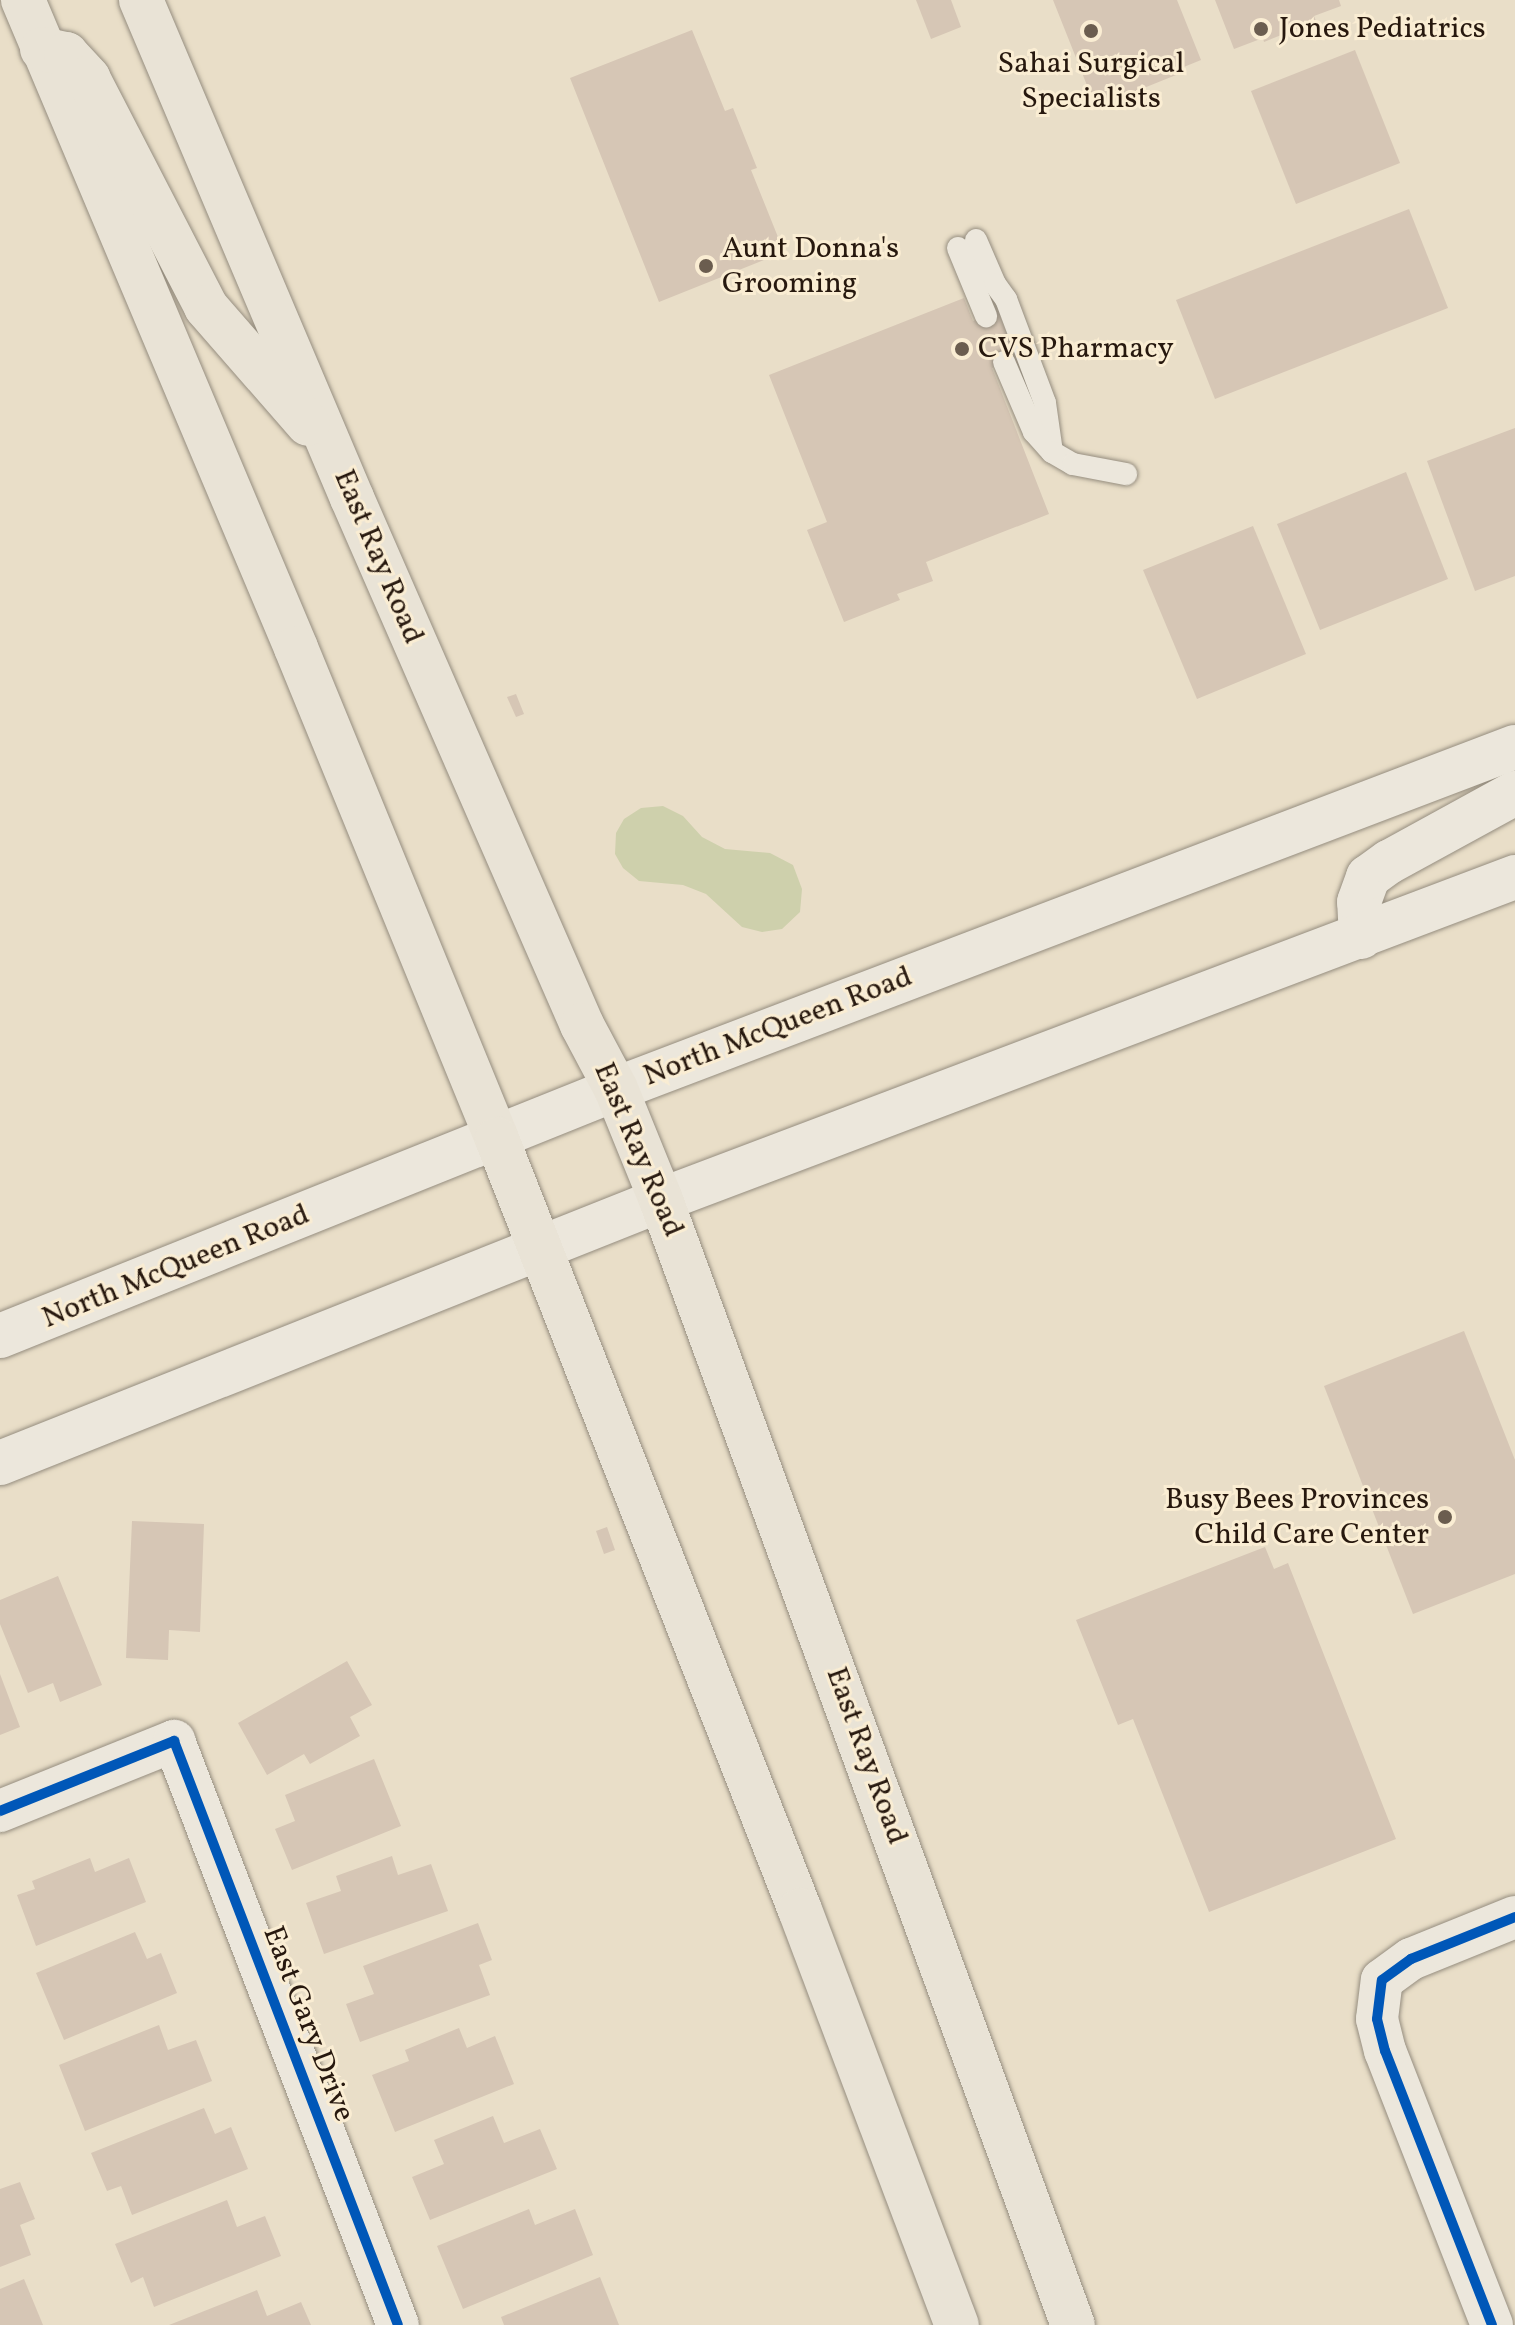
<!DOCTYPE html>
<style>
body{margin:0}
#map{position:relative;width:1515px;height:2325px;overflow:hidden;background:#e9dec8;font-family:Vollkorn,serif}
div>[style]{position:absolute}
.green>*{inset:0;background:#ced0ac}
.building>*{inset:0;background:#d6c6b5}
.roads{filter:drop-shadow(0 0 2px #958d7f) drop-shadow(0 0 2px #958d7f)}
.service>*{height:22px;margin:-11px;padding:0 11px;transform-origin:11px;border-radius:11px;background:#ece7dc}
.minor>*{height:42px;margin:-21px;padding:0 21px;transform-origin:21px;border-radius:21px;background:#ece7dc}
.secondary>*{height:44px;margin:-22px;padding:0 22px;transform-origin:22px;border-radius:22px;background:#ece7dc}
.primary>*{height:44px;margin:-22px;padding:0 22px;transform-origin:22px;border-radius:22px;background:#e9e3d6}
.cycleway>*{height:10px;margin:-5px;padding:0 5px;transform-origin:5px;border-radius:5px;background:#0057b8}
.dots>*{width:22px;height:22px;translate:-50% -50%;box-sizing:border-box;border:4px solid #faedd3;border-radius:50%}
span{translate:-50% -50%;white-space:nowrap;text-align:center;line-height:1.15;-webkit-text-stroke:6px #faedd3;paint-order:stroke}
.poi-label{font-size:30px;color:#27180e}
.left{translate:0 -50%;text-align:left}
.right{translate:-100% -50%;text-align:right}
.street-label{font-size:30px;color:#27180e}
</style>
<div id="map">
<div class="green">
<div style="clip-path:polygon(663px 806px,683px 816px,702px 837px,725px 849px,770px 853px,793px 865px,802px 889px,800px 912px,782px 929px,762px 932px,742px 927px,706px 894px,683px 885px,639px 881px,623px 868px,615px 854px,616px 833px,624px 819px,641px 808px)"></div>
</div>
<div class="building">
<div style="clip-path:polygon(916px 0,951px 0,961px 27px,931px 39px)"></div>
<div style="clip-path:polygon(1053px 0,1177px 0,1201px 60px,1174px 71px,1176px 75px,1124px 96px,1122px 92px,1094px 103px)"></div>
<div style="clip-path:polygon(1215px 0,1339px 0,1341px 6px,1314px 16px,1316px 21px,1264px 42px,1263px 38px,1234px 49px)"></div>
<div style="clip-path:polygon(692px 30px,725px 111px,733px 108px,757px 168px,751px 170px,784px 252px,659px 302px,570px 78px)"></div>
<div style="clip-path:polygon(1355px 50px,1400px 163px,1296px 204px,1251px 91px)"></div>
<div style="clip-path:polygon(1409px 209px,1448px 308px,1215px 399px,1176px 300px)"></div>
<div style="clip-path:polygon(964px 298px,973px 321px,998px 311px,1017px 359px,992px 368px,1049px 514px,926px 562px,933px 581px,897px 594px,900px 600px,844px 622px,807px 530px,827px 522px,769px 375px)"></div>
<div style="clip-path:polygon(1515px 428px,1515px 576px,1475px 591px,1427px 461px)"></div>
<div style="clip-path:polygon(1406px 472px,1448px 579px,1320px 630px,1277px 524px)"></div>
<div style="clip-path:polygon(1253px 526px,1306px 654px,1197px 699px,1143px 570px)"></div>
<div style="clip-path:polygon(516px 694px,524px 714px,516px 717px,507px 697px)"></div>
<div style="clip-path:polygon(1464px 1331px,1515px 1460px,1515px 1574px,1413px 1614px,1324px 1386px)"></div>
<div style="clip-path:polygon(132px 1521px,204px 1524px,200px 1632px,169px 1630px,168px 1660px,126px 1658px)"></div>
<div style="clip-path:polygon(607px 1527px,615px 1550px,604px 1554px,596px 1531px)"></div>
<div style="clip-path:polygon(1265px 1547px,1274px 1569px,1288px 1563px,1396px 1839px,1209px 1912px,1133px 1719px,1118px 1725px,1076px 1620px)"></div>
<div style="clip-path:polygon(58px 1576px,102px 1685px,60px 1702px,53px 1683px,28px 1693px,0 1624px,0 1600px)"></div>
<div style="clip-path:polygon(347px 1661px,372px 1705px,350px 1717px,360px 1736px,310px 1764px,304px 1754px,267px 1775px,238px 1723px)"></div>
<div style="clip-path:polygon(0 1674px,20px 1727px,0 1735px)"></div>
<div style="clip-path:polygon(374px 1759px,401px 1826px,292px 1870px,275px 1829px,295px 1821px,285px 1795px)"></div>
<div style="clip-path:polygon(392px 1856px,398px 1875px,431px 1864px,448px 1911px,324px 1954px,306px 1903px,341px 1891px,336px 1876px)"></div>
<div style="clip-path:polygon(90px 1858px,95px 1872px,129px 1858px,146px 1902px,36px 1946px,17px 1895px,35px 1889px,32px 1881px)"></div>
<div style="clip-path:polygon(478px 1923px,492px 1960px,479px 1965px,490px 1995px,360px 2042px,346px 2004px,374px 1994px,363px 1966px)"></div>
<div style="clip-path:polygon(135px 1932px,147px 1959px,161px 1953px,177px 1993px,64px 2040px,36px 1973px)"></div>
<div style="clip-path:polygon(159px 2025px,168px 2050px,196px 2040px,212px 2081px,85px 2131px,59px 2065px)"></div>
<div style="clip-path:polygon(459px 2028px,467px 2048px,495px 2036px,514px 2084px,395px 2132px,372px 2075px,409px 2061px,405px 2050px)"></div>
<div style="clip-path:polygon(204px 2108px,215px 2134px,231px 2127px,248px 2169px,132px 2215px,121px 2186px,107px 2191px,91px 2153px)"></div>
<div style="clip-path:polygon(493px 2116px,504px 2143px,540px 2129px,557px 2169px,430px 2220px,412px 2177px,444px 2164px,434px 2140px)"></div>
<div style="clip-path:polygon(20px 2182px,35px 2219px,20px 2225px,31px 2255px,0 2267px,0 2189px)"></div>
<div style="clip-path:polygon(227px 2200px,237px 2227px,265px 2216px,281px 2256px,154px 2307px,143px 2277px,131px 2283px,115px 2244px)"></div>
<div style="clip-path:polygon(529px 2209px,535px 2225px,575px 2209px,593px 2255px,463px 2309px,437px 2246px)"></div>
<div style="clip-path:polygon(600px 2277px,619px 2325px,504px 2325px,501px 2317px)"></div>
<div style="clip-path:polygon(24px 2279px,43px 2325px,0 2325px,0 2289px)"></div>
<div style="clip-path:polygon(257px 2290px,267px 2316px,301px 2302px,311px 2325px,169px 2325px)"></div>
</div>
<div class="roads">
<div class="service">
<div style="left:976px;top:240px;width:48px;rotate:66.6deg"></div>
<div style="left:995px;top:284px;width:19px;rotate:54deg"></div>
<div style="left:1006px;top:299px;width:111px;rotate:69.4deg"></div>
<div style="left:1045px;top:403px;width:49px;rotate:81.9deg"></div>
<div style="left:958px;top:248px;width:74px;rotate:67.6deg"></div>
<div style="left:1004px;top:362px;width:76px;rotate:66.8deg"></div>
<div style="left:1034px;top:432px;width:27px;rotate:48deg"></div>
<div style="left:1052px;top:452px;width:24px;rotate:30deg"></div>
<div style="left:1073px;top:464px;width:54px;rotate:10.7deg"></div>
</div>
<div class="minor">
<div style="left:0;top:1811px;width:188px;rotate:-21.9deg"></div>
<div style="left:174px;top:1741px;width:625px;rotate:69.02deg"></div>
<div style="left:1492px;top:2325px;width:294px;rotate:-111.3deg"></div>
<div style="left:1385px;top:2051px;width:33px;rotate:-104deg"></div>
<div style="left:1377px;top:2019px;width:39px;rotate:-83deg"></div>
<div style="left:1382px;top:1980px;width:36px;rotate:-36deg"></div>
<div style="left:1411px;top:1959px;width:112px;rotate:-22deg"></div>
</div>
<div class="secondary">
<div style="left:1361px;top:937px;width:35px;rotate:-93deg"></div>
<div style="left:1359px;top:902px;width:27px;rotate:-70deg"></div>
<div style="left:1368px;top:877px;width:26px;rotate:-36deg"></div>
<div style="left:1389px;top:862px;width:144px;rotate:-28.7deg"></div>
<div style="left:0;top:1336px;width:664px;rotate:-21.85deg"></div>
<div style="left:616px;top:1089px;width:962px;rotate:-20.83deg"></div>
<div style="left:0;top:1463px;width:711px;rotate:-21.7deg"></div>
<div style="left:661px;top:1200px;width:913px;rotate:-20.72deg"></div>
</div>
<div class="primary">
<div style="left:23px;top:0;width:703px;rotate:67.15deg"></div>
<div style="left:296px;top:648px;width:531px;rotate:67.74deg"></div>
<div style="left:497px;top:1139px;width:828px;rotate:68.55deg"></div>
<div style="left:800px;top:1910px;width:444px;rotate:69.3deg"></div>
<div style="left:141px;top:0;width:541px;rotate:67.04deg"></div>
<div style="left:352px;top:498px;width:575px;rotate:66.42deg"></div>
<div style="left:582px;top:1025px;width:72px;rotate:62deg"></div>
<div style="left:616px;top:1089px;width:120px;rotate:67.9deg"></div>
<div style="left:661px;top:1200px;width:1198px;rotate:69.89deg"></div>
<div style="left:42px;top:49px;width:25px;rotate:12deg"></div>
<div style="left:66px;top:54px;width:33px;rotate:47deg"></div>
<div style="left:88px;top:78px;width:258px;rotate:62.7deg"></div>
<div style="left:206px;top:307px;width:155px;rotate:48.9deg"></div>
</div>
</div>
<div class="cycleway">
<div style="left:0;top:1811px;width:188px;rotate:-21.9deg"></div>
<div style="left:174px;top:1741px;width:625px;rotate:69.02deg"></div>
<div style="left:1492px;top:2325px;width:294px;rotate:-111.3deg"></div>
<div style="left:1385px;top:2051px;width:33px;rotate:-104deg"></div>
<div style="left:1377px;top:2019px;width:39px;rotate:-83deg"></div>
<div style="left:1382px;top:1980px;width:36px;rotate:-36deg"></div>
<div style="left:1411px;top:1959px;width:112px;rotate:-22deg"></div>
</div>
<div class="dots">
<div style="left:1261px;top:29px;background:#6b5d4f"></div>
<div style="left:1091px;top:31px;background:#6b5d4f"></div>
<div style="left:706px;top:266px;background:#6b5d4f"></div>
<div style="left:962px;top:349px;background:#6b5d4f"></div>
<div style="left:1445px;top:1517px;background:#6b5d4f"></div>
</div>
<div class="poi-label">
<span class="left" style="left:1279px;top:29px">Jones Pediatrics</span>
<span style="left:1091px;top:81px">Sahai Surgical<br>Specialists</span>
<span class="left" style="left:722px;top:266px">Aunt Donna's<br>Grooming</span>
<span class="left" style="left:978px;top:349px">CVS Pharmacy</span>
<span class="right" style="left:1429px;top:1517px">Busy Bees Provinces<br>Child Care Center</span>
</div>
<div class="street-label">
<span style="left:378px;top:557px;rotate:67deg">East Ray Road</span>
<span style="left:778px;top:1027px;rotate:-21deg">North McQueen Road</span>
<span style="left:638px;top:1150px;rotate:67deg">East Ray Road</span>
<span style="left:176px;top:1267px;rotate:-22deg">North McQueen Road</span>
<span style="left:866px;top:1756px;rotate:70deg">East Ray Road</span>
<span style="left:308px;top:2024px;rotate:69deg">East Gary Drive</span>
</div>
</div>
